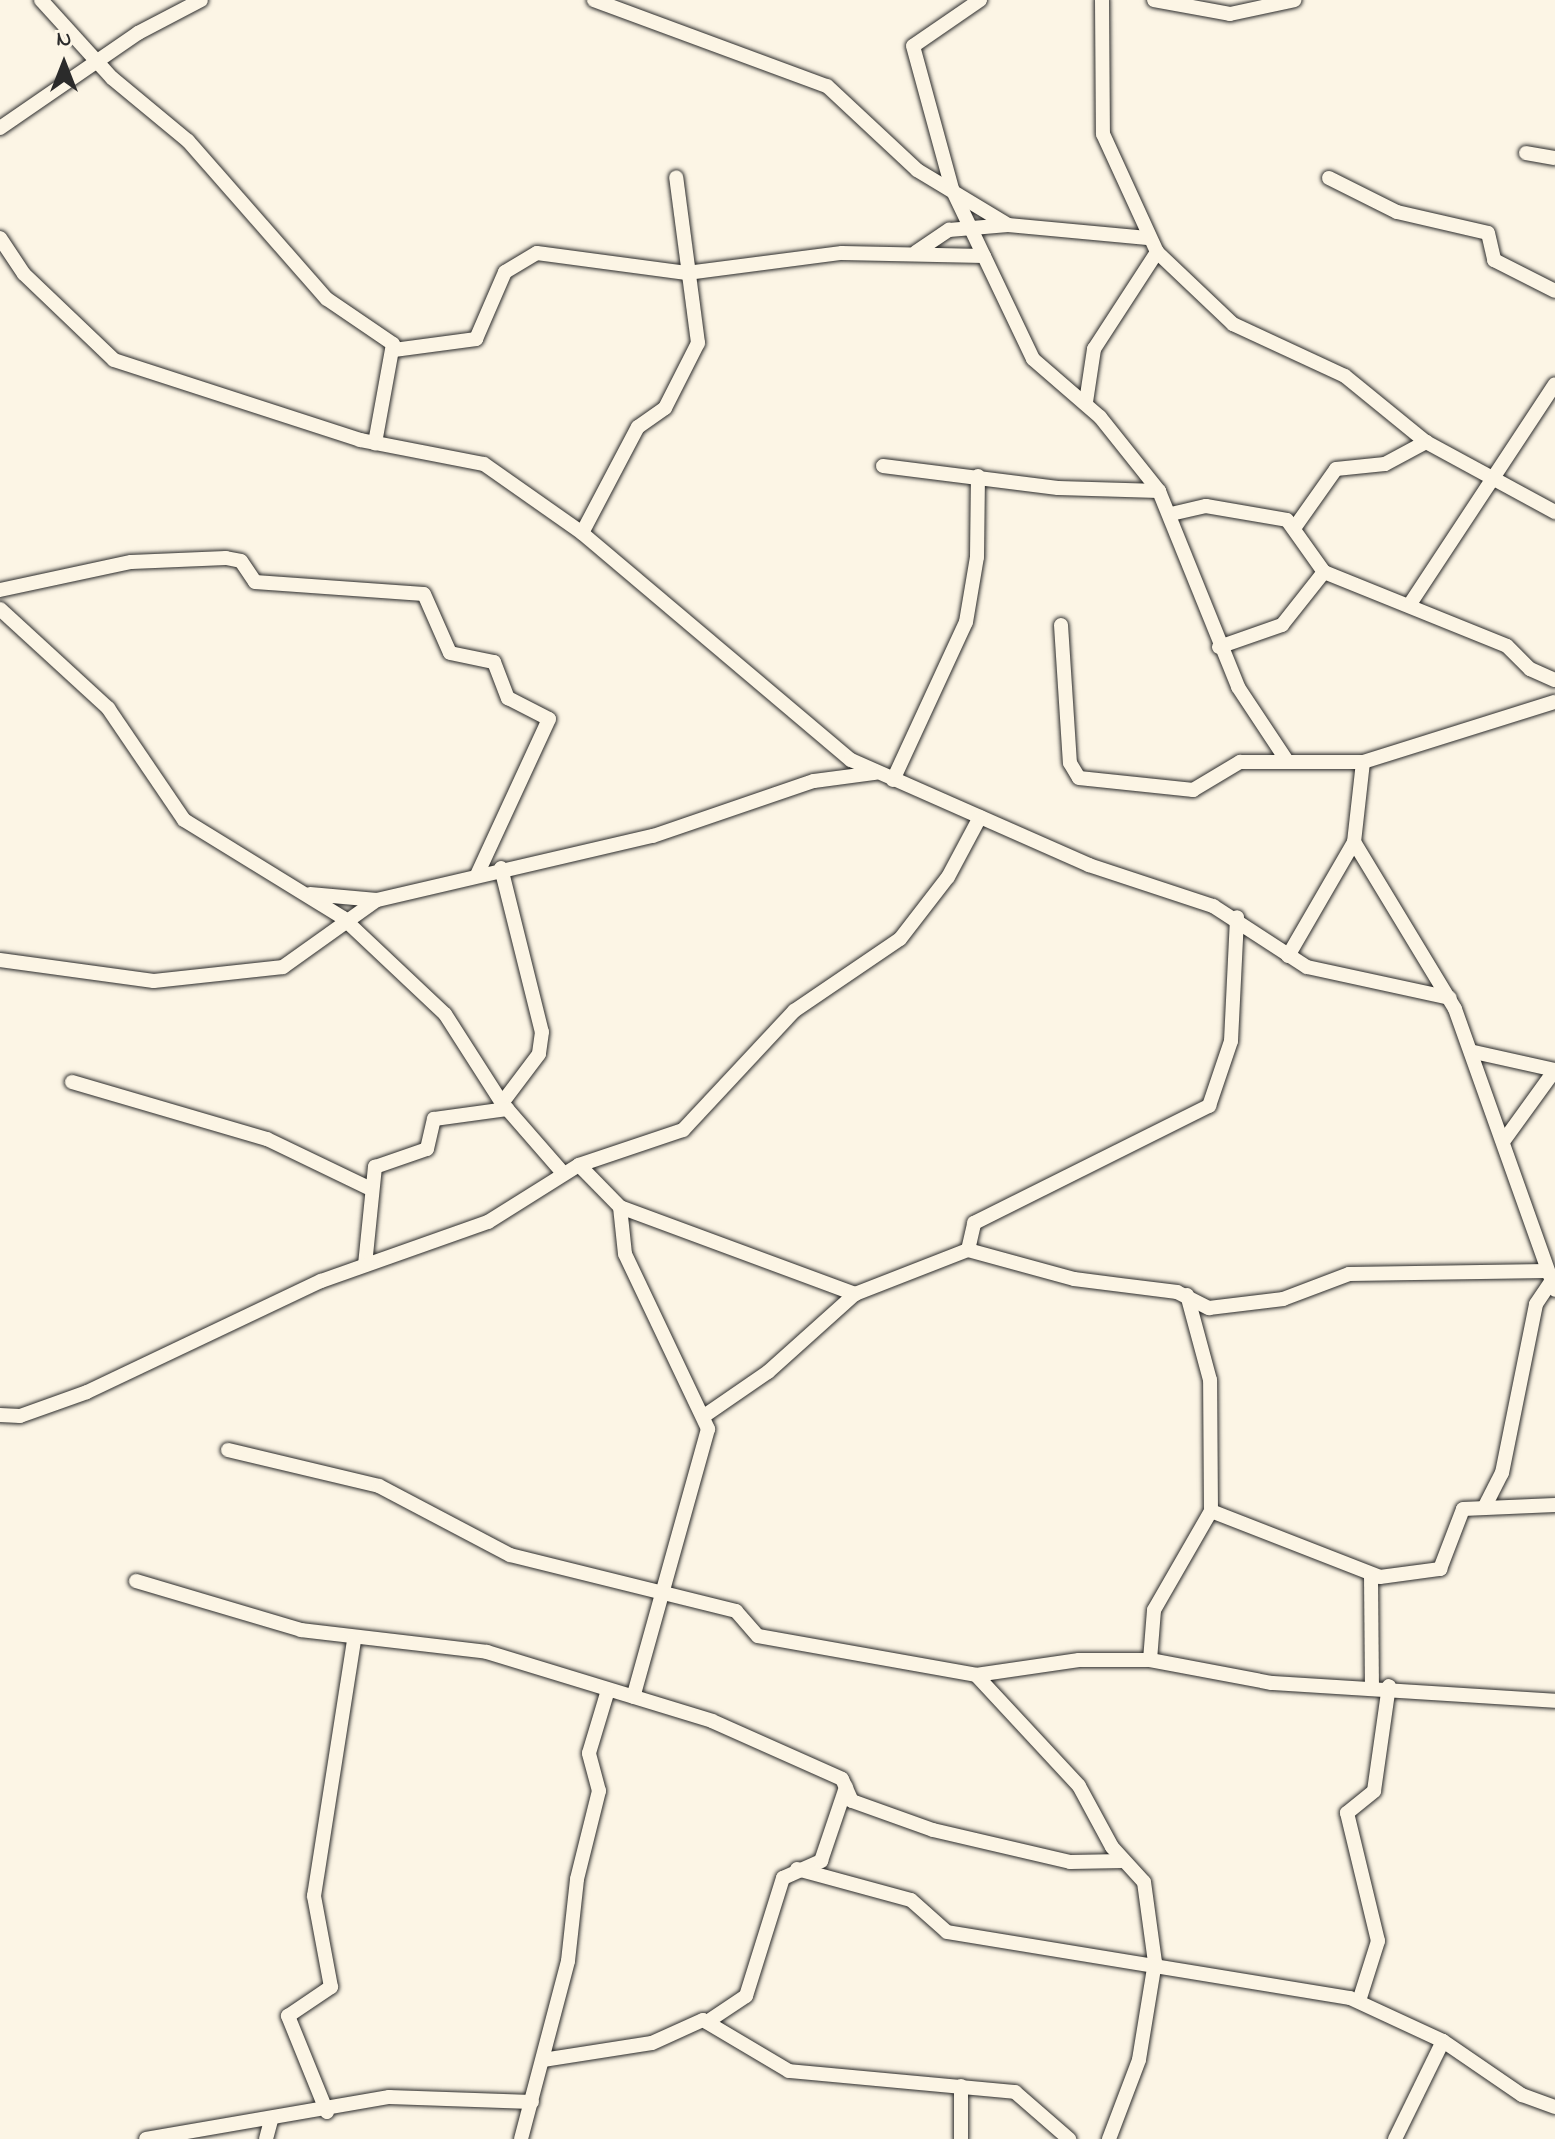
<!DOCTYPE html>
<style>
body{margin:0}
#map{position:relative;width:1555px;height:2139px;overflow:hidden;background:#fcf5e5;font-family:"Indie Flower",sans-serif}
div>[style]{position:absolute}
.roads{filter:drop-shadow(0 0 2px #2b2b2b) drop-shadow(0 0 2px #2b2b2b)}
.minor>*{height:14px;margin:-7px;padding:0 7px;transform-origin:7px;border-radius:7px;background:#fcf5e5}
span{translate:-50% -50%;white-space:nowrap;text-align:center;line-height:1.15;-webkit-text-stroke:8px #fcf5e5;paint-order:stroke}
.north{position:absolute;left:24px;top:24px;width:80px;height:80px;-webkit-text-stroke:6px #fcf5e5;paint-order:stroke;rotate:0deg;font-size:22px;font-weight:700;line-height:32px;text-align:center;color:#2b2b2b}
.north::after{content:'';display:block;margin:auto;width:28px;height:36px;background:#2b2b2b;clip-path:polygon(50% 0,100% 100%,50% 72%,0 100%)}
</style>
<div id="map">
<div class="roads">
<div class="minor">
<div style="left:41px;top:0;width:105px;rotate:47.7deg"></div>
<div style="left:112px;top:78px;width:99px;rotate:39.7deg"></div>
<div style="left:188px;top:141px;width:210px;rotate:48.7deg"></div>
<div style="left:327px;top:299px;width:80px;rotate:34.3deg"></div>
<div style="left:393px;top:344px;width:101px;rotate:100.3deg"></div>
<div style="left:594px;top:0;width:248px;rotate:20.3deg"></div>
<div style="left:827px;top:86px;width:123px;rotate:43deg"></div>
<div style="left:917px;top:170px;width:106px;rotate:31.1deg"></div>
<div style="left:1008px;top:225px;width:140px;rotate:5.3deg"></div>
<div style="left:980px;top:0;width:81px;rotate:145.5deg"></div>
<div style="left:913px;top:46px;width:148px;rotate:74.7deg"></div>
<div style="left:952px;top:189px;width:188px;rotate:64.5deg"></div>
<div style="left:1033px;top:359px;width:89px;rotate:40.9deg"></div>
<div style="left:1100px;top:417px;width:95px;rotate:51.4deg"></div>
<div style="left:1159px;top:491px;width:211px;rotate:68deg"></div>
<div style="left:1238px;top:687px;width:89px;rotate:56.5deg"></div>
<div style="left:1102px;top:0;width:134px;rotate:89.6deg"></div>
<div style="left:1103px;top:134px;width:130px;rotate:65.4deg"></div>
<div style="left:1157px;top:252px;width:105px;rotate:43.5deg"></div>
<div style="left:1233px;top:324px;width:123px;rotate:24.9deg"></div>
<div style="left:1345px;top:376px;width:104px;rotate:39.2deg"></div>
<div style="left:1426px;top:442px;width:147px;rotate:28.5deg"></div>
<div style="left:1154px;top:0;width:77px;rotate:10.4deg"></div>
<div style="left:1230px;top:14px;width:66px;rotate:-12.2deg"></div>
<div style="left:0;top:128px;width:168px;rotate:-34.5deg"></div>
<div style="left:138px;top:33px;width:71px;rotate:-27.6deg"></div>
<div style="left:1526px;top:153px;width:29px;rotate:10deg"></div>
<div style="left:1329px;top:178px;width:76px;rotate:26.6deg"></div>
<div style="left:1397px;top:212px;width:93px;rotate:13deg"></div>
<div style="left:1488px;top:233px;width:28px;rotate:77deg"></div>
<div style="left:1494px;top:260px;width:68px;rotate:26.9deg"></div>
<div style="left:0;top:238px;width:43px;rotate:56.3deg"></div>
<div style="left:24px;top:274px;width:124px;rotate:43.7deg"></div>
<div style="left:114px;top:360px;width:259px;rotate:18deg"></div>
<div style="left:360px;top:440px;width:126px;rotate:11deg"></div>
<div style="left:484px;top:464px;width:120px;rotate:35.1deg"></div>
<div style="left:582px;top:533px;width:352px;rotate:40.2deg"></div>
<div style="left:851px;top:760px;width:260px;rotate:23.8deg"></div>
<div style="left:1089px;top:865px;width:131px;rotate:18.3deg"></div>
<div style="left:1213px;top:906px;width:112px;rotate:33deg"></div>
<div style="left:1307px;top:967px;width:146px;rotate:12.2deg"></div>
<div style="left:916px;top:252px;width:40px;rotate:-34deg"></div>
<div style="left:949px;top:230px;width:59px;rotate:-4.8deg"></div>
<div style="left:394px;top:350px;width:83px;rotate:-7.6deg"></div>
<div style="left:476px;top:339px;width:73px;rotate:-66.6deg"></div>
<div style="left:505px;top:272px;width:37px;rotate:-31deg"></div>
<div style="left:537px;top:253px;width:151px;rotate:7.6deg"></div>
<div style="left:687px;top:273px;width:156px;rotate:-7.4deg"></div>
<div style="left:842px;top:253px;width:142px;rotate:1.2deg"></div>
<div style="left:1086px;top:402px;width:54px;rotate:-81.4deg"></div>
<div style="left:1094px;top:349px;width:116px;rotate:-57deg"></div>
<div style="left:883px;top:466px;width:176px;rotate:7.2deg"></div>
<div style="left:1058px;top:488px;width:101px;rotate:1.7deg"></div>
<div style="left:1171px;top:514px;width:36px;rotate:-13deg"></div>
<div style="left:1206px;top:506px;width:82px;rotate:9.8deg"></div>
<div style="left:1287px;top:520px;width:64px;rotate:54.6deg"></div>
<div style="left:1324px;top:572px;width:197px;rotate:22deg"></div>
<div style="left:1507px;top:646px;width:33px;rotate:45deg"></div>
<div style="left:1530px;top:669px;width:27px;rotate:24deg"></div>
<div style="left:1295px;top:527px;width:71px;rotate:-54.7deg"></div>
<div style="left:1336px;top:469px;width:49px;rotate:-5.8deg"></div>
<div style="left:1385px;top:464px;width:47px;rotate:-28.2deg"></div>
<div style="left:582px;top:533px;width:120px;rotate:-62.2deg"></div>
<div style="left:638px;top:427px;width:33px;rotate:-35deg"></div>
<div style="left:665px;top:408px;width:73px;rotate:-63.1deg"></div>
<div style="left:698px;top:343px;width:167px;rotate:-97.5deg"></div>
<div style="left:0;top:590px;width:134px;rotate:-12.1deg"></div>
<div style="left:131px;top:562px;width:95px;rotate:-2.4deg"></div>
<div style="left:226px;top:558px;width:15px;rotate:11deg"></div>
<div style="left:241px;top:561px;width:25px;rotate:56deg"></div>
<div style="left:255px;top:582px;width:169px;rotate:4.1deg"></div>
<div style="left:424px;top:594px;width:64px;rotate:66.2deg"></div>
<div style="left:450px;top:653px;width:45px;rotate:11.6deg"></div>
<div style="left:494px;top:662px;width:39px;rotate:69deg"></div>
<div style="left:508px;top:698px;width:46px;rotate:27.1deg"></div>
<div style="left:549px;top:719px;width:170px;rotate:114.8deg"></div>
<div style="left:1410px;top:604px;width:263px;rotate:-56.6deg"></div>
<div style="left:0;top:609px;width:147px;rotate:42.5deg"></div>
<div style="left:108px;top:708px;width:135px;rotate:55.8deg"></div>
<div style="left:184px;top:820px;width:187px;rotate:31.6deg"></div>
<div style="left:343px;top:918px;width:140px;rotate:43.3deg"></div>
<div style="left:445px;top:1014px;width:106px;rotate:57.4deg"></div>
<div style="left:502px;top:1103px;width:93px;rotate:48.9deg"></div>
<div style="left:1061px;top:625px;width:138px;rotate:86.3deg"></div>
<div style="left:1070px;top:763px;width:17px;rotate:59deg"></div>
<div style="left:1079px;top:778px;width:115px;rotate:6deg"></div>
<div style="left:1193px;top:790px;width:55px;rotate:-30.8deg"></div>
<div style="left:1240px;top:762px;width:123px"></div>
<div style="left:1363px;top:762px;width:201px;rotate:-17.4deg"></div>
<div style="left:1219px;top:647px;width:67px;rotate:-19.2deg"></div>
<div style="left:1282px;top:625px;width:68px;rotate:-51.6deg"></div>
<div style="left:1363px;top:762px;width:81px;rotate:96.4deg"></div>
<div style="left:1354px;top:842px;width:195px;rotate:58.8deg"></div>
<div style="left:1455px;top:1009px;width:298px;rotate:70.4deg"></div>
<div style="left:893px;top:780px;width:174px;rotate:-65.2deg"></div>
<div style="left:966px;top:622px;width:66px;rotate:-80.4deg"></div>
<div style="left:977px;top:557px;width:81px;rotate:-89.3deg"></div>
<div style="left:501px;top:868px;width:169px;rotate:76deg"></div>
<div style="left:542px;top:1032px;width:22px;rotate:98deg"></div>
<div style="left:539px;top:1054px;width:61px;rotate:127.1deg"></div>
<div style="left:310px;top:894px;width:67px;rotate:5.1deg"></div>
<div style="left:1288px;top:956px;width:132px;rotate:-59.9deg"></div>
<div style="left:0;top:960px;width:155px;rotate:7.8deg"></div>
<div style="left:154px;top:981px;width:130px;rotate:-6.2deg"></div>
<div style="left:283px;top:967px;width:115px;rotate:-35.5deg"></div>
<div style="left:377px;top:900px;width:283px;rotate:-13.1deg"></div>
<div style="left:653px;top:836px;width:170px;rotate:-18.9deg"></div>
<div style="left:814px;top:781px;width:62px;rotate:-7.5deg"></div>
<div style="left:1474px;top:1052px;width:83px;rotate:12.5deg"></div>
<div style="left:72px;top:1082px;width:203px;rotate:16.3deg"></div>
<div style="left:267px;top:1139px;width:115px;rotate:25.7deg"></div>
<div style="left:1505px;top:1139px;width:85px;rotate:-54.1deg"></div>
<div style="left:579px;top:1165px;width:59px;rotate:45.7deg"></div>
<div style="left:620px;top:1207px;width:251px;rotate:20.3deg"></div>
<div style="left:855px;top:1294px;width:121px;rotate:-21.3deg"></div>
<div style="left:968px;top:1250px;width:110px;rotate:15.3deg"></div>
<div style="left:1074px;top:1279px;width:104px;rotate:7.2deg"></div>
<div style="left:1177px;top:1292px;width:36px;rotate:27deg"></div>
<div style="left:1209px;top:1308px;width:75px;rotate:-6.9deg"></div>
<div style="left:1283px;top:1299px;width:71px;rotate:-20.7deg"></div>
<div style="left:1349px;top:1274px;width:198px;rotate:-0.9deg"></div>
<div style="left:620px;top:1207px;width:47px;rotate:83.9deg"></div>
<div style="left:625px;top:1254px;width:194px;rotate:64.6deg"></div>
<div style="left:708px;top:1429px;width:278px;rotate:105.6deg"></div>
<div style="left:968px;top:1250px;width:28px;rotate:-77deg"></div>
<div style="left:974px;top:1223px;width:263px;rotate:-26.5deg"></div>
<div style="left:1209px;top:1106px;width:69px;rotate:-71.3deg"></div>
<div style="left:1231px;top:1041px;width:124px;rotate:-87.2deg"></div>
<div style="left:365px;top:1265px;width:99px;rotate:-84.2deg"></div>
<div style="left:375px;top:1167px;width:55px;rotate:-19.1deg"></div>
<div style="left:427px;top:1149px;width:31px;rotate:-77deg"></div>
<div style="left:434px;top:1119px;width:74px;rotate:-7.8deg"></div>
<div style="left:0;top:1415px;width:20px;rotate:3deg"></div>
<div style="left:20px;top:1416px;width:71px;rotate:-19.7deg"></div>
<div style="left:87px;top:1392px;width:259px;rotate:-25.4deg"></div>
<div style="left:321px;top:1281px;width:177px;rotate:-19.5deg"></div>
<div style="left:488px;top:1222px;width:107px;rotate:-32.1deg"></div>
<div style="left:579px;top:1165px;width:110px;rotate:-18.6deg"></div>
<div style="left:683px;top:1130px;width:163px;rotate:-47deg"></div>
<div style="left:794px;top:1011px;width:128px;rotate:-34.2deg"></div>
<div style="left:900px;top:939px;width:78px;rotate:-52.3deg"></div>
<div style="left:948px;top:877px;width:68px;rotate:-61.9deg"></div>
<div style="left:704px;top:1416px;width:78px;rotate:-34.5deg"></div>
<div style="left:768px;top:1372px;width:117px;rotate:-41.9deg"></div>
<div style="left:228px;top:1450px;width:155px;rotate:13.4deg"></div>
<div style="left:379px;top:1486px;width:148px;rotate:27.8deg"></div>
<div style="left:510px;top:1555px;width:233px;rotate:13.9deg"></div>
<div style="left:736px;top:1611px;width:33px;rotate:49deg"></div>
<div style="left:758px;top:1636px;width:221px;rotate:10.1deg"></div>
<div style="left:976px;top:1675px;width:104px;rotate:-8.3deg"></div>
<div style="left:1079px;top:1660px;width:71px"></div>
<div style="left:1150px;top:1660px;width:124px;rotate:10.7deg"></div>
<div style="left:1272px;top:1683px;width:284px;rotate:3.6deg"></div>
<div style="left:1484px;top:1508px;width:39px;rotate:-63deg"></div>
<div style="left:1502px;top:1473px;width:172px;rotate:-78.6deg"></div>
<div style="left:1536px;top:1304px;width:27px;rotate:-56deg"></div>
<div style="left:1211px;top:1511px;width:181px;rotate:21.3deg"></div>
<div style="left:1380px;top:1577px;width:61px;rotate:-7.6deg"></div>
<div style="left:1440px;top:1569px;width:64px;rotate:-69deg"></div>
<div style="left:1463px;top:1509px;width:92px;rotate:-2.5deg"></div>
<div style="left:1371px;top:1576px;width:110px;rotate:89.5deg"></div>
<div style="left:136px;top:1581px;width:172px;rotate:16.5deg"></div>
<div style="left:301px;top:1630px;width:187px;rotate:6.7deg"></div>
<div style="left:487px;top:1652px;width:235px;rotate:17deg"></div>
<div style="left:712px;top:1721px;width:142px;rotate:24deg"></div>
<div style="left:842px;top:1779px;width:24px;rotate:66deg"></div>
<div style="left:852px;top:1801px;width:86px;rotate:19.7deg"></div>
<div style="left:933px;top:1830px;width:141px;rotate:13.1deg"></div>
<div style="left:1070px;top:1862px;width:54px;rotate:-1.1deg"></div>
<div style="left:1150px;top:1660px;width:50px;rotate:-85.4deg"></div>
<div style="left:1154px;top:1610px;width:114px;rotate:-60.1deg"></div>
<div style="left:1211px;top:1511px;width:131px;rotate:-90.4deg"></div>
<div style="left:1210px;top:1380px;width:88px;rotate:-105.1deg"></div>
<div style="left:976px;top:1675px;width:151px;rotate:47.1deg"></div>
<div style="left:1079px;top:1786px;width:69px;rotate:61.6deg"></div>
<div style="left:1112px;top:1847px;width:47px;rotate:47.6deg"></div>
<div style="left:1144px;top:1882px;width:81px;rotate:82.2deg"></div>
<div style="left:1155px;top:1962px;width:99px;rotate:99.3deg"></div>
<div style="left:1139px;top:2060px;width:85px;rotate:110.8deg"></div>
<div style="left:797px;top:1869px;width:118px;rotate:15.2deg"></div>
<div style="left:911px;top:1900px;width:48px;rotate:41.6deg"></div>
<div style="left:947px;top:1932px;width:408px;rotate:9.3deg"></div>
<div style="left:1350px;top:1998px;width:102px;rotate:24.8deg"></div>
<div style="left:1443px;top:2041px;width:96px;rotate:34.4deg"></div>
<div style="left:1522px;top:2095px;width:35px;rotate:20deg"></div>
<div style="left:1359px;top:2001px;width:63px;rotate:-72.4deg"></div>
<div style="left:1378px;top:1941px;width:132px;rotate:-103.6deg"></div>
<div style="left:1347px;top:1813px;width:35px;rotate:-39deg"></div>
<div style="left:1374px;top:1791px;width:106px;rotate:-81.9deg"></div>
<div style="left:707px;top:2022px;width:47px;rotate:-33.7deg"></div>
<div style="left:746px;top:1996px;width:124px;rotate:-72.6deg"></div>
<div style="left:783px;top:1878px;width:42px;rotate:-24.1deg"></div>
<div style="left:821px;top:1861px;width:78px;rotate:-71.3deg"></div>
<div style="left:543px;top:2060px;width:110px;rotate:-8.9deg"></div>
<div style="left:652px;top:2043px;width:56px;rotate:-24.3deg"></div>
<div style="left:703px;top:2020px;width:100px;rotate:30.7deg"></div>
<div style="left:789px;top:2071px;width:227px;rotate:5.3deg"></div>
<div style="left:1015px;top:2092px;width:72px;rotate:41deg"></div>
<div style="left:327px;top:2112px;width:104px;rotate:-112.1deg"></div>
<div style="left:288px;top:2016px;width:52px;rotate:-34deg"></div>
<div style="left:331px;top:1987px;width:93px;rotate:-100.6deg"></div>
<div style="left:314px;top:1896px;width:259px;rotate:-81.1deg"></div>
<div style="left:146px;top:2139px;width:247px;rotate:-9.8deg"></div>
<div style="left:389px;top:2097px;width:143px;rotate:2deg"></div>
<div style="left:266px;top:2139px;width:20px;rotate:-75deg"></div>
<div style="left:521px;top:2139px;width:184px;rotate:-75.2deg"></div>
<div style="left:568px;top:1961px;width:82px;rotate:-83.7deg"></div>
<div style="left:577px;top:1879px;width:91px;rotate:-76deg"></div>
<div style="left:599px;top:1791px;width:39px;rotate:-105deg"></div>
<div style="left:589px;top:1753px;width:66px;rotate:-73.2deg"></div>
<div style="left:961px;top:2139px;width:53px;rotate:-90deg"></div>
<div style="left:1395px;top:2139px;width:109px;rotate:-63.9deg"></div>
</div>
</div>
<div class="north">N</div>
</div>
